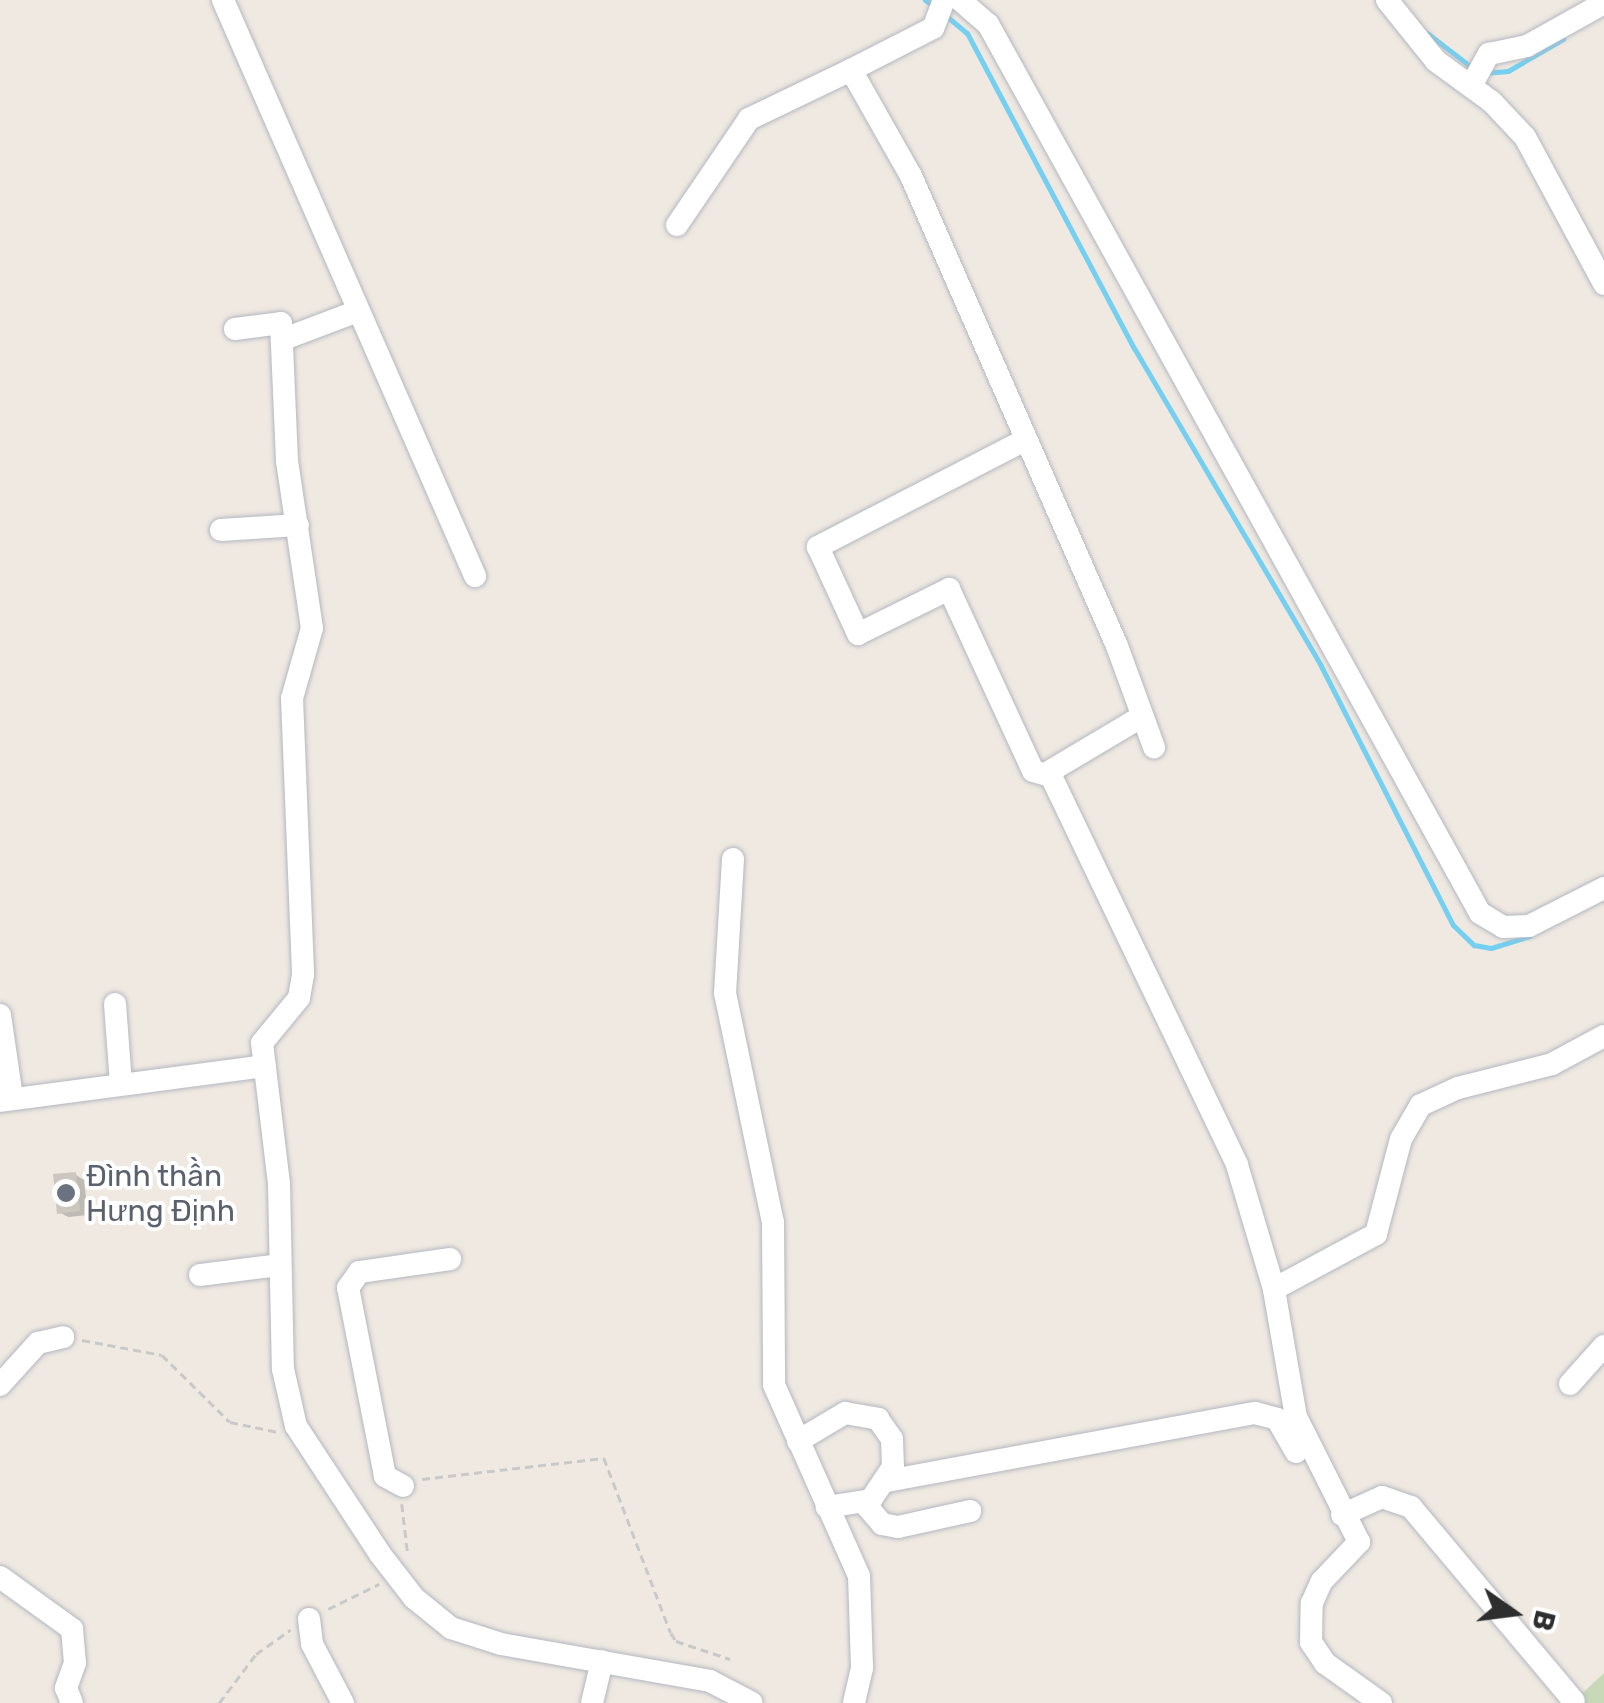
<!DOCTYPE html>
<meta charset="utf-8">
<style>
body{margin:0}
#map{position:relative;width:1604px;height:1703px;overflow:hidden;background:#efe9e1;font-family:Rubik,sans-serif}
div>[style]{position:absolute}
.cemetery>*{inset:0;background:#c8d9b8}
.shadow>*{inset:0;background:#0003}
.stream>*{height:5px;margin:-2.5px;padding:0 2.5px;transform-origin:2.5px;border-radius:2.5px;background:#75cff0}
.building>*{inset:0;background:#cbc7bf}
.path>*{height:2.5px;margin-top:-1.25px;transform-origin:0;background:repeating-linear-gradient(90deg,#c9c9c9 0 8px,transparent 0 13px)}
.roads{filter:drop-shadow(0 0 2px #b4b7c1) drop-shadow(0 0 2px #b4b7c1)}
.minor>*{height:22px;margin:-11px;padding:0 11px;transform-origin:11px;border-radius:11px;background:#fff}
.dots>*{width:28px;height:28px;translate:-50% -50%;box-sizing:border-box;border:5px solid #fff;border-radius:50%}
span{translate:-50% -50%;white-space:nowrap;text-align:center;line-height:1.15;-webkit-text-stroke:8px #fff;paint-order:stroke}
.worship-label{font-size:30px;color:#5b616d}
.left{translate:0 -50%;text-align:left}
.north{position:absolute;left:1464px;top:1563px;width:100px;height:100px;-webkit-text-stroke:8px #fff;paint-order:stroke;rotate:104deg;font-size:28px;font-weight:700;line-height:40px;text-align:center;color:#2e2e2e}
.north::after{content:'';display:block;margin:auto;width:35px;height:45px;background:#2e2e2e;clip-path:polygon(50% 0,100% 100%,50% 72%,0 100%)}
</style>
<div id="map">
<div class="cemetery">
<div style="clip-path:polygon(1604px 1673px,1604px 1703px,1572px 1703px)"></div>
</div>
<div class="shadow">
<div style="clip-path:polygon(76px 1175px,84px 1180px,88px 1215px,68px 1217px,59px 1212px)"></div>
</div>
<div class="stream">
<div style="left:925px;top:0;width:12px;rotate:35deg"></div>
<div style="left:944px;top:14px;width:30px;rotate:40deg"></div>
<div style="left:967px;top:33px;width:357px;rotate:62.1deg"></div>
<div style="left:1134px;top:348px;width:367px;rotate:59.5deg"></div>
<div style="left:1320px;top:664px;width:293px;rotate:63deg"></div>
<div style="left:1453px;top:925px;width:29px;rotate:44deg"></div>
<div style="left:1474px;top:945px;width:17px;rotate:10deg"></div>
<div style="left:1491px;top:948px;width:41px;rotate:-17.1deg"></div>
<div style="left:1427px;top:33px;width:59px;rotate:37.5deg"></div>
<div style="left:1484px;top:73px;width:24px;rotate:-5deg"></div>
<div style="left:1508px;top:71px;width:64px;rotate:-30.2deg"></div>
</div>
<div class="building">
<div style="clip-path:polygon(76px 1172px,80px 1211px,57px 1214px,53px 1174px)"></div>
</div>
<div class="path">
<div style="left:82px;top:1340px;width:81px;rotate:10.6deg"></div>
<div style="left:162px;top:1355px;width:95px;rotate:44.6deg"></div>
<div style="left:230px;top:1422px;width:49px;rotate:11.8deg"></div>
<div style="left:422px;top:1479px;width:183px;rotate:-6.6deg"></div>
<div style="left:604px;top:1458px;width:187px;rotate:69.1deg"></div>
<div style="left:671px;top:1633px;width:9px;rotate:58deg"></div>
<div style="left:676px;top:1641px;width:57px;rotate:18.4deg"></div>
<div style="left:402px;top:1504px;width:51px;rotate:83.3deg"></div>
<div style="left:328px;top:1609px;width:57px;rotate:-26.1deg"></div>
<div style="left:219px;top:1703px;width:61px;rotate:-52.9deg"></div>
<div style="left:256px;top:1654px;width:42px;rotate:-35.2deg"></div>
</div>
<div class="roads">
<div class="minor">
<div style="left:223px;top:0;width:629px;rotate:66.37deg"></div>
<div style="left:944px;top:0;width:30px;rotate:111deg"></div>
<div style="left:933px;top:28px;width:92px;rotate:152.9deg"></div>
<div style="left:851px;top:70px;width:122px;rotate:60.5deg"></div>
<div style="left:911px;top:176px;width:513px;rotate:66.33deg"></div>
<div style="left:1117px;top:646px;width:108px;rotate:69.9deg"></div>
<div style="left:960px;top:0;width:37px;rotate:41deg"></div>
<div style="left:988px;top:24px;width:1016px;rotate:61.04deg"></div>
<div style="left:1480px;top:913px;width:27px;rotate:31deg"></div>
<div style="left:1503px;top:927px;width:26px;rotate:-2deg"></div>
<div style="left:1529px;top:926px;width:84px;rotate:-26.9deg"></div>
<div style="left:1387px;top:0;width:78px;rotate:51.2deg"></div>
<div style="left:1436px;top:61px;width:69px;rotate:36.2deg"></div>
<div style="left:1492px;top:102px;width:48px;rotate:46.7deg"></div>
<div style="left:1525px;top:137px;width:167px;rotate:61.7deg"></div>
<div style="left:1471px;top:86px;width:37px;rotate:-61deg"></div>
<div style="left:1489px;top:54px;width:39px;rotate:-12deg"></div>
<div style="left:1527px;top:46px;width:88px;rotate:-29.2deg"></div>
<div style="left:677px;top:225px;width:128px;rotate:-55.8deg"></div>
<div style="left:749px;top:119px;width:113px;rotate:-25.7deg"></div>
<div style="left:235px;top:329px;width:46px;rotate:-7.4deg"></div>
<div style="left:281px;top:323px;width:138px;rotate:87.5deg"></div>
<div style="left:287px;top:461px;width:169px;rotate:81.5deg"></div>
<div style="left:312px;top:628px;width:73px;rotate:105.9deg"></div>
<div style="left:292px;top:698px;width:277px;rotate:87.7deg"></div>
<div style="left:303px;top:975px;width:23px;rotate:100deg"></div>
<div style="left:299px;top:998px;width:58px;rotate:129.4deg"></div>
<div style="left:262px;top:1043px;width:142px;rotate:83.1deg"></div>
<div style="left:279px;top:1184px;width:185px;rotate:88.8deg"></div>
<div style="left:283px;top:1369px;width:58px;rotate:77.2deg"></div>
<div style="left:296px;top:1426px;width:153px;rotate:56.7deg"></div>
<div style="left:380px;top:1554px;width:56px;rotate:52.3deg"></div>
<div style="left:414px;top:1598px;width:48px;rotate:39deg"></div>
<div style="left:451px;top:1628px;width:52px;rotate:17.7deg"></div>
<div style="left:501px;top:1644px;width:212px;rotate:10deg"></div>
<div style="left:710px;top:1681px;width:47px;rotate:27.6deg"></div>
<div style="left:284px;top:339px;width:79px;rotate:-20.7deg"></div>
<div style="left:1023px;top:441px;width:231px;rotate:152.7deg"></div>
<div style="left:818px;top:547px;width:96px;rotate:65.3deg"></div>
<div style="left:858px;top:634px;width:102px;rotate:-26.3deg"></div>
<div style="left:949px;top:589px;width:200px;rotate:65.2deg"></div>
<div style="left:1033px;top:771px;width:19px;rotate:16deg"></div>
<div style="left:1051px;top:776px;width:431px;rotate:64.4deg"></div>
<div style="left:1237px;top:1165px;width:129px;rotate:73.4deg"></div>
<div style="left:221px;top:530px;width:77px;rotate:-3.7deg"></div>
<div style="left:1047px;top:773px;width:109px;rotate:-30.8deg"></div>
<div style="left:733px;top:859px;width:134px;rotate:93.4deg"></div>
<div style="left:725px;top:993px;width:234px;rotate:78.2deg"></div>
<div style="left:773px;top:1222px;width:163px;rotate:89.6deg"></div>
<div style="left:774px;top:1385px;width:209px;rotate:66deg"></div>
<div style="left:859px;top:1576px;width:92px;rotate:88.1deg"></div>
<div style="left:862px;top:1668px;width:36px;rotate:103deg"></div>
<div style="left:115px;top:1004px;width:80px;rotate:85.7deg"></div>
<div style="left:0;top:1015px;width:83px;rotate:81.7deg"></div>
<div style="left:0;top:1101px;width:267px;rotate:-7.5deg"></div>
<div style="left:200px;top:1275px;width:80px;rotate:-7.2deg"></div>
<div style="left:1570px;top:1384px;width:51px;rotate:-48.2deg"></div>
<div style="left:0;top:1385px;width:57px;rotate:-47.9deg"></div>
<div style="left:38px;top:1343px;width:26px;rotate:-13deg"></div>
<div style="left:798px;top:1441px;width:55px;rotate:-30.8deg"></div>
<div style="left:845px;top:1413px;width:34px;rotate:10deg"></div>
<div style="left:878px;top:1419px;width:24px;rotate:55deg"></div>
<div style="left:892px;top:1439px;width:28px;rotate:88deg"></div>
<div style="left:893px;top:1467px;width:40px;rotate:124deg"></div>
<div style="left:871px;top:1500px;width:45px;rotate:171deg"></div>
<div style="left:887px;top:1481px;width:374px;rotate:-10.5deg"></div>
<div style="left:1255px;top:1413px;width:23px;rotate:15deg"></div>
<div style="left:1277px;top:1419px;width:38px;rotate:60deg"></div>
<div style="left:403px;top:1486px;width:21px;rotate:-151deg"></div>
<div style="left:385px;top:1476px;width:192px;rotate:-101.1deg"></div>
<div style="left:348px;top:1288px;width:19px;rotate:-55deg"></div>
<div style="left:359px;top:1272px;width:92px;rotate:-8.1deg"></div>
<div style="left:864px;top:1503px;width:28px;rotate:49deg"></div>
<div style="left:882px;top:1524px;width:16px;rotate:11deg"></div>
<div style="left:898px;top:1527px;width:74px;rotate:-12.5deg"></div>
<div style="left:1342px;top:1515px;width:44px;rotate:-24.2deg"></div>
<div style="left:1382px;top:1497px;width:31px;rotate:19deg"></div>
<div style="left:1411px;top:1507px;width:253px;rotate:50deg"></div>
<div style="left:0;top:1577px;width:89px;rotate:35.8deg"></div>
<div style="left:72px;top:1629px;width:34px;rotate:85deg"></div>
<div style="left:75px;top:1663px;width:27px;rotate:110deg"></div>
<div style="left:66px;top:1688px;width:16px;rotate:68deg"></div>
<div style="left:309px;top:1619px;width:25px;rotate:83deg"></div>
<div style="left:312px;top:1644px;width:67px;rotate:62.3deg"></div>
<div style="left:592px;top:1703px;width:43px;rotate:-76.6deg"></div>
<div style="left:1381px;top:1703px;width:69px;rotate:-144.5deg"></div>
<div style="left:1325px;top:1663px;width:25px;rotate:-124deg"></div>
<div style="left:1311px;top:1642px;width:39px;rotate:-89deg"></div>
<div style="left:1312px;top:1603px;width:24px;rotate:-66deg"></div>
<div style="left:1322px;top:1581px;width:54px;rotate:-46.5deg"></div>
<div style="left:1359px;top:1542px;width:140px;rotate:-116.7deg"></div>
<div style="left:1296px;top:1417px;width:130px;rotate:-99.8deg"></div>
<div style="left:1274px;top:1289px;width:116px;rotate:-28.3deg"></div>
<div style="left:1376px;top:1234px;width:98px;rotate:-75.3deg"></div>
<div style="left:1401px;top:1139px;width:39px;rotate:-60deg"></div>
<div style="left:1421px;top:1105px;width:41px;rotate:-24.7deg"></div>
<div style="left:1458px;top:1088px;width:97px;rotate:-14.3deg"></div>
<div style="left:1552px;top:1064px;width:59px;rotate:-28.3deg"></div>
</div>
</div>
<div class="dots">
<div style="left:66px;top:1193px;background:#6b7280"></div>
</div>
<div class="worship-label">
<span class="left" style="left:86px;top:1193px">Đình thần<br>Hưng Định</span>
</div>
<div class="north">B</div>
</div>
